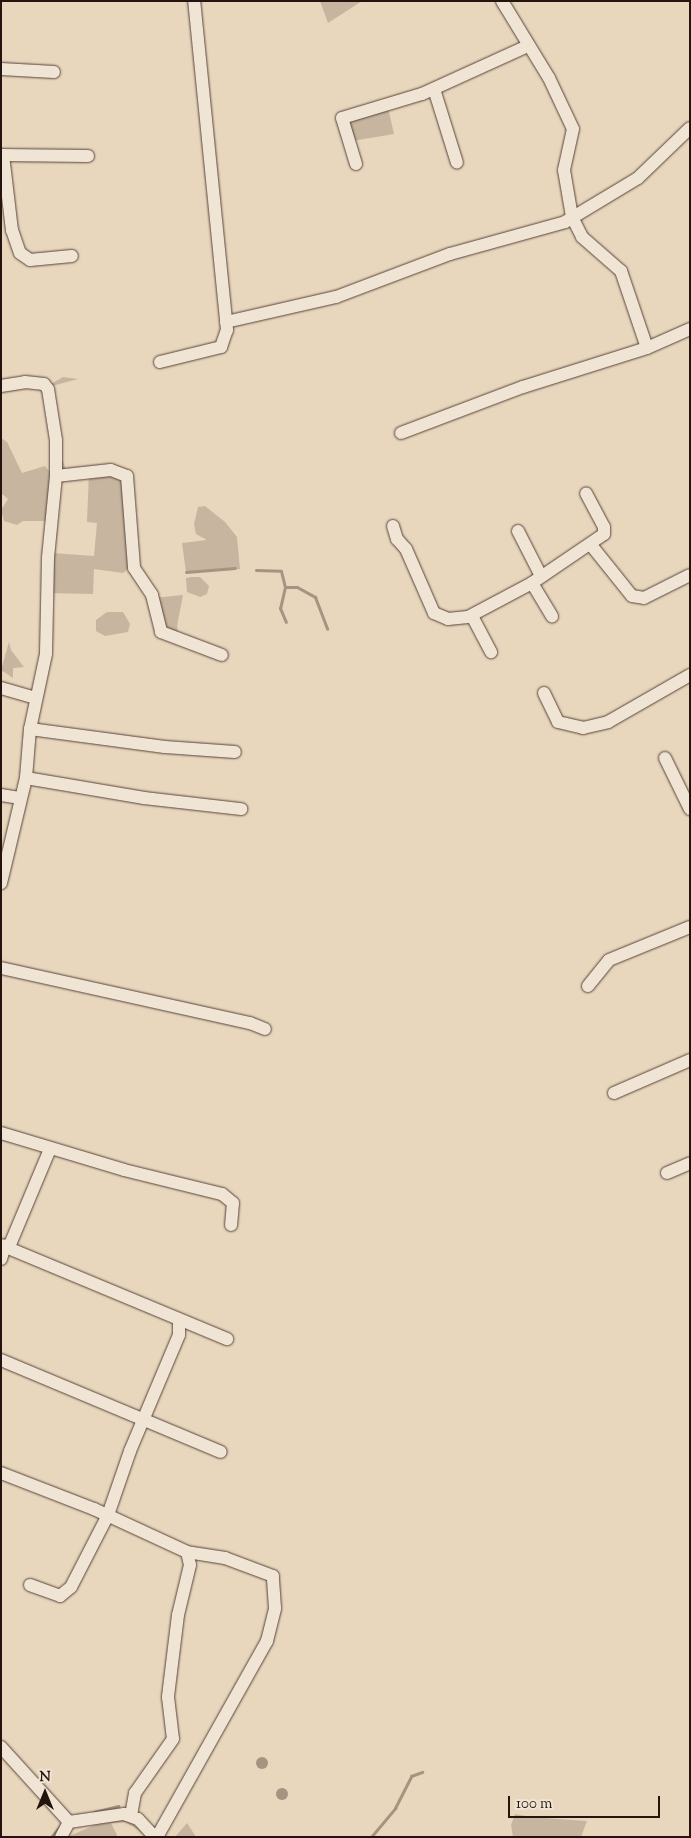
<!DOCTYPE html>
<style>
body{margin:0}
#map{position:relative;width:691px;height:1838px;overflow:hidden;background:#e8d6bd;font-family:"Sorts Mill Goudy",serif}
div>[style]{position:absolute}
.green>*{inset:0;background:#c7b59f}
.water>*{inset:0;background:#a59481}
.round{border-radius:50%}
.stream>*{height:3px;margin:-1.5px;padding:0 1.5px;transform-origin:1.5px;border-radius:1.5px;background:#a59481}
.roads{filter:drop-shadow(0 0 1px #554439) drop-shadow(0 0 1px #554439)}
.minor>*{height:12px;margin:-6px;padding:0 6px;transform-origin:6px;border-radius:6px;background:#f0e4d4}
span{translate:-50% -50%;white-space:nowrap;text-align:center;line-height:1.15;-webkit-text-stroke:4px #f0e4d4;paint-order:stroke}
.frame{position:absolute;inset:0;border:2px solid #24140d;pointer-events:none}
.north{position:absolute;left:20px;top:1768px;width:50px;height:50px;-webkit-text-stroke:4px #f0e4d4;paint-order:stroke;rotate:0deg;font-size:14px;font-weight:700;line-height:20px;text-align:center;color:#24140d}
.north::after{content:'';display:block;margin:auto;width:18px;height:22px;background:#24140d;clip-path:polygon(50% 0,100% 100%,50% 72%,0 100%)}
.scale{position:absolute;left:508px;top:1796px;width:152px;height:22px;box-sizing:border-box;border:2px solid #24140d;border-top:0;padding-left:6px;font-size:15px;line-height:18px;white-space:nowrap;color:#24140d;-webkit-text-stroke:4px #f0e4d4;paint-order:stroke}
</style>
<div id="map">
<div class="green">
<div style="clip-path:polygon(320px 1px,362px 1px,328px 23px)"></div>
<div style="clip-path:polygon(388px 108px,394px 134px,352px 141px,345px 120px)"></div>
<div style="clip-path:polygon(63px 377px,78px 379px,52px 386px,62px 459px,67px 472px,59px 472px,49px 385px)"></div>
<div style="clip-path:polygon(1px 438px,7px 442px,22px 473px,45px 466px,50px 472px,49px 521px,23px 521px,17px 525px,4px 521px,1px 510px,8px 499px,1px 493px)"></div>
<div style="clip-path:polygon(89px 473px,121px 474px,131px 567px,123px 573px,94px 569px,93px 594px,48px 593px,52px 553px,94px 556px,97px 523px,87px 522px)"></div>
<div style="clip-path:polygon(205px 506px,225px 522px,237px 537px,240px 569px,186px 572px,182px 543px,207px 540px,196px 534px,194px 524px,198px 507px)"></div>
<div style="clip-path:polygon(192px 577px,200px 577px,209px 586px,207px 594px,200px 597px,187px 592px,186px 578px)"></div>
<div style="clip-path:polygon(183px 595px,177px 626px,179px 638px,166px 634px,154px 598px)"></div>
<div style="clip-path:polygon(107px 612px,123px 612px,130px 624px,128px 632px,105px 636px,96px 631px,96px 620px)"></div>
<div style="clip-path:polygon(9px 642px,11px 650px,24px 667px,13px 668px,13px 678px,1px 670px)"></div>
<div style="clip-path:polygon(515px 1814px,531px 1817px,587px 1821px,581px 1837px,513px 1837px,511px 1825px)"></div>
<div style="clip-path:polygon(109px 1819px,128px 1819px,150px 1837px,125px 1822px,111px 1823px,118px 1837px,67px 1837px)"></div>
<div style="clip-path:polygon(187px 1823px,196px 1837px,175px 1837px)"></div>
</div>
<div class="water">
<div class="round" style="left:256px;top:1757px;width:12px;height:12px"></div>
<div class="round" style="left:276px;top:1788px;width:12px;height:12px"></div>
</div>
<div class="stream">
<div style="left:256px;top:570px;width:25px;rotate:2deg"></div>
<div style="left:281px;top:571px;width:16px;rotate:76deg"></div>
<div style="left:285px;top:587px;width:22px;rotate:103deg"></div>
<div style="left:280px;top:608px;width:15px;rotate:67deg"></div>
<div style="left:186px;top:572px;width:49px;rotate:-4.7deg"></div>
<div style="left:285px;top:587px;width:12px"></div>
<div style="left:297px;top:587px;width:21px;rotate:29deg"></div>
<div style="left:315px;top:597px;width:34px;rotate:69deg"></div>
<div style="left:94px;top:1812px;width:25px;rotate:-14deg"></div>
<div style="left:51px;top:1837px;width:16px;rotate:-50deg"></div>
<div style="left:371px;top:1837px;width:38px;rotate:-50deg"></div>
<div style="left:395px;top:1808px;width:36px;rotate:-63deg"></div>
<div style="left:411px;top:1776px;width:12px;rotate:-20deg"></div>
</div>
<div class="roads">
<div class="minor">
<div style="left:502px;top:1px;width:90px;rotate:58.6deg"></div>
<div style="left:549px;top:78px;width:56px;rotate:64.8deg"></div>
<div style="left:573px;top:129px;width:42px;rotate:102.4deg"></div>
<div style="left:564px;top:170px;width:48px;rotate:80.3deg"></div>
<div style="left:572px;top:217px;width:22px;rotate:63deg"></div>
<div style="left:582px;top:237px;width:52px;rotate:41.1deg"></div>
<div style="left:621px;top:271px;width:81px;rotate:71.3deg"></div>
<div style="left:1px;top:69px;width:53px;rotate:3.2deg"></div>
<div style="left:434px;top:89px;width:77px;rotate:72.7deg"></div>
<div style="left:1px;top:155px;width:87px;rotate:0.7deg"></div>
<div style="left:3px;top:155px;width:76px;rotate:83.2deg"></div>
<div style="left:12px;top:230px;width:24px;rotate:71deg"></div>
<div style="left:20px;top:253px;width:12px;rotate:35deg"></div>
<div style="left:30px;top:260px;width:42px;rotate:-5.4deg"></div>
<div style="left:356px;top:164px;width:48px;rotate:-106.9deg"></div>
<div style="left:342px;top:118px;width:84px;rotate:-16.7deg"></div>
<div style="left:422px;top:94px;width:116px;rotate:-24.4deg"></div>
<div style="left:226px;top:322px;width:113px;rotate:-12.8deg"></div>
<div style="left:336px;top:297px;width:122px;rotate:-20.7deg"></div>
<div style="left:450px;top:254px;width:119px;rotate:-15.5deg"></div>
<div style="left:565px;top:222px;width:85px;rotate:-31.1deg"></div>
<div style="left:638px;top:178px;width:72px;rotate:-43.9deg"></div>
<div style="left:160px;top:362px;width:63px;rotate:-13.8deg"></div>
<div style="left:221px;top:347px;width:18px;rotate:-71deg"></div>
<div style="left:227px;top:330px;width:331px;rotate:-95.7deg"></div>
<div style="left:1px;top:386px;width:24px;rotate:-9deg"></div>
<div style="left:25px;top:382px;width:19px;rotate:6deg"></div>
<div style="left:44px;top:384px;width:6px;rotate:51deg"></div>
<div style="left:48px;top:389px;width:52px;rotate:81.1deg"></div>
<div style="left:56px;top:440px;width:36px;rotate:90deg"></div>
<div style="left:56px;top:476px;width:82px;rotate:95.6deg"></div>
<div style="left:48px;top:558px;width:96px;rotate:91.2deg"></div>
<div style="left:46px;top:654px;width:77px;rotate:102deg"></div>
<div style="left:30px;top:729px;width:49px;rotate:94.7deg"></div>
<div style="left:26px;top:778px;width:108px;rotate:103.4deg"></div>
<div style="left:401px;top:433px;width:130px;rotate:-20.7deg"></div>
<div style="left:523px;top:387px;width:130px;rotate:-17.5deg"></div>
<div style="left:647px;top:348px;width:47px;rotate:-23.8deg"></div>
<div style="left:56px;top:476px;width:55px;rotate:-6.2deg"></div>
<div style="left:111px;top:470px;width:17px;rotate:21deg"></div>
<div style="left:127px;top:476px;width:92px;rotate:85.6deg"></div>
<div style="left:134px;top:568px;width:32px;rotate:56deg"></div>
<div style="left:152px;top:595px;width:38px;rotate:76deg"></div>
<div style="left:161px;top:632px;width:65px;rotate:20.7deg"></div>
<div style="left:393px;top:526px;width:14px;rotate:73deg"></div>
<div style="left:397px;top:539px;width:13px;rotate:48deg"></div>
<div style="left:406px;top:549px;width:70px;rotate:66.4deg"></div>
<div style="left:434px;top:613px;width:15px;rotate:23deg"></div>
<div style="left:448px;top:619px;width:20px;rotate:-6deg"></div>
<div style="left:468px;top:617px;width:72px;rotate:-28deg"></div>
<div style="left:532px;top:583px;width:87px;rotate:-34.2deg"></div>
<div style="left:604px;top:534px;width:7px;rotate:-90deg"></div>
<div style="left:604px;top:527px;width:38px;rotate:-118deg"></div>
<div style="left:518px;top:531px;width:51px;rotate:62.9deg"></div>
<div style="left:591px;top:545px;width:65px;rotate:51.2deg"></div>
<div style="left:632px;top:596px;width:12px;rotate:9deg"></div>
<div style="left:644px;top:598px;width:51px;rotate:-26.6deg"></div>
<div style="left:532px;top:583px;width:39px;rotate:59deg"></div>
<div style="left:472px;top:616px;width:41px;rotate:62.2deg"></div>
<div style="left:1px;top:688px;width:36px;rotate:16deg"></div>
<div style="left:544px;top:693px;width:32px;rotate:64deg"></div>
<div style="left:558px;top:722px;width:26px;rotate:13deg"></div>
<div style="left:583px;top:728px;width:26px;rotate:-13deg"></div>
<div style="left:608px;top:722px;width:95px;rotate:-29.8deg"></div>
<div style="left:30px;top:729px;width:136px;rotate:7.6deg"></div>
<div style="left:165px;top:747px;width:70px;rotate:4.1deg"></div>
<div style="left:665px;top:758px;width:57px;rotate:63.9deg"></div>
<div style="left:26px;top:778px;width:120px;rotate:9.6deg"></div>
<div style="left:144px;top:798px;width:98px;rotate:6.5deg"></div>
<div style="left:1px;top:795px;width:20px;rotate:9deg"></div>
<div style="left:1px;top:968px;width:255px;rotate:12.5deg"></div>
<div style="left:250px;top:1023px;width:16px;rotate:22deg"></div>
<div style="left:588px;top:986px;width:33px;rotate:-51deg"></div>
<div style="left:609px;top:960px;width:87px;rotate:-22.2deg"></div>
<div style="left:614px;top:1093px;width:83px;rotate:-23.5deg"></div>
<div style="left:1px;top:1133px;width:128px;rotate:16.7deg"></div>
<div style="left:124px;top:1170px;width:101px;rotate:13.8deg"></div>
<div style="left:222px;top:1194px;width:14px;rotate:39deg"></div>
<div style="left:233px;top:1203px;width:22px;rotate:95deg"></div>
<div style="left:667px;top:1173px;width:25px;rotate:-23deg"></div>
<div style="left:1px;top:1245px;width:245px;rotate:22.6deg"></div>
<div style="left:9px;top:1247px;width:106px;rotate:-67.3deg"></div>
<div style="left:1px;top:1259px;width:14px;rotate:-73deg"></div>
<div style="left:1px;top:1360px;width:238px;rotate:22.7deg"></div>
<div style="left:1px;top:1473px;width:100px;rotate:21.2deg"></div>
<div style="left:94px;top:1509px;width:102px;rotate:24.8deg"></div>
<div style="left:187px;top:1552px;width:13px;rotate:77deg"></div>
<div style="left:190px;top:1565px;width:51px;rotate:103.5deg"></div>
<div style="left:178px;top:1615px;width:83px;rotate:97deg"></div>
<div style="left:168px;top:1697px;width:42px;rotate:83.2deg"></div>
<div style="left:173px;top:1739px;width:66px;rotate:125.1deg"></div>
<div style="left:135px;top:1793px;width:22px;rotate:100deg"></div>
<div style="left:30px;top:1585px;width:32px;rotate:20deg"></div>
<div style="left:60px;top:1596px;width:14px;rotate:-39deg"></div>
<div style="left:71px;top:1587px;width:81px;rotate:-62.8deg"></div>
<div style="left:108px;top:1515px;width:68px;rotate:-71deg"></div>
<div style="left:130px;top:1451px;width:126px;rotate:-67.1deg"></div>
<div style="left:179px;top:1335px;width:14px;rotate:-90deg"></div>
<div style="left:1px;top:1747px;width:101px;rotate:47.8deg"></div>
<div style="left:69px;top:1822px;width:56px;rotate:-8.3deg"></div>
<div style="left:124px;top:1814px;width:15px;rotate:20deg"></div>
<div style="left:138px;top:1819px;width:25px;rotate:47deg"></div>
<div style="left:61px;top:1837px;width:17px;rotate:-62deg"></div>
<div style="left:157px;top:1837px;width:225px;rotate:-60.7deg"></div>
<div style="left:267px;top:1641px;width:34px;rotate:-76deg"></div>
<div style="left:275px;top:1608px;width:32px;rotate:-94deg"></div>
<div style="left:273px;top:1576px;width:51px;rotate:-159.4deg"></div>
<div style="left:225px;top:1558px;width:38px;rotate:-171deg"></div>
</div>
</div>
<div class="frame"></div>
<div class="north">N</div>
<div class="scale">100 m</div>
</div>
